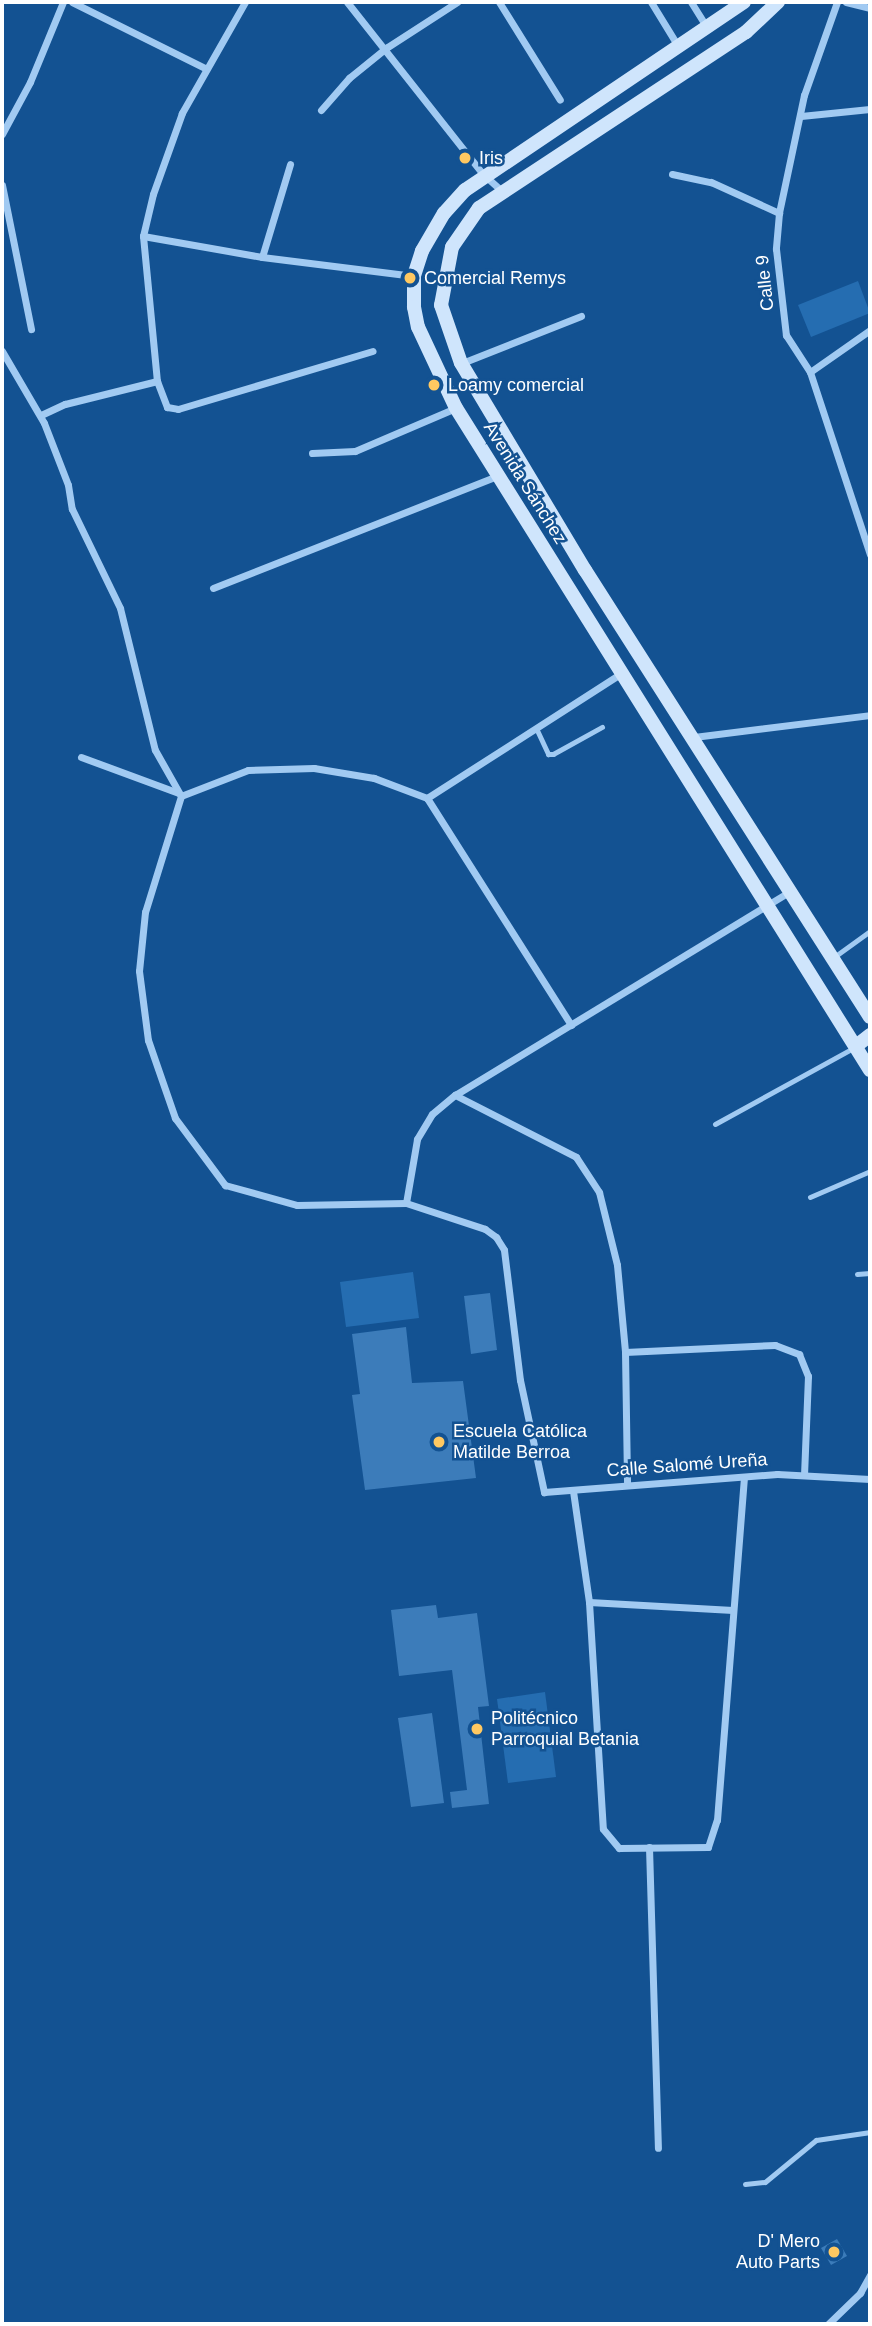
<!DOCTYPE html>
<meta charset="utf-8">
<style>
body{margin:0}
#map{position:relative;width:872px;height:2326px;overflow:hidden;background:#135292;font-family:Helvetica,sans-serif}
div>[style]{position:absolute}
.green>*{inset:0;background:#256db1}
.building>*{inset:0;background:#3c7cba}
.lane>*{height:5px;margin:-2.5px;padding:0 2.5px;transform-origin:2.5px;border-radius:2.5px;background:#a1caf2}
.street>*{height:7px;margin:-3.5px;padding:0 3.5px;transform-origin:3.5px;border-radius:3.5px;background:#a1caf2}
.secondary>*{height:14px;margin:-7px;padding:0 7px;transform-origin:7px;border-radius:7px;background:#cfe5fc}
.dots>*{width:19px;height:19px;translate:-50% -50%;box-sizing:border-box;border:4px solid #135292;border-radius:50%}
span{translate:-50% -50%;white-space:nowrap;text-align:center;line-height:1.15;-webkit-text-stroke:5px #135292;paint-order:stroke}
.poi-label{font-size:18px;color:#fff}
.left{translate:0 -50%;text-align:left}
.right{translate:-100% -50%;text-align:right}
.street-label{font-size:18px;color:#fff}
.frame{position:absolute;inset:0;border:4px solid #fff;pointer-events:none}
</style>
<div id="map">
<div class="green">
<div style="clip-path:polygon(858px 281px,870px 313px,811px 337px,798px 305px)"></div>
<div style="clip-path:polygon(413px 1272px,419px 1318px,346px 1327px,340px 1282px)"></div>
<div style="clip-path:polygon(545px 1692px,556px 1777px,508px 1783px,497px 1699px)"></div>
</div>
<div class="building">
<div style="clip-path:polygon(490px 1293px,497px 1350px,471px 1354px,464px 1296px)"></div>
<div style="clip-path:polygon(406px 1327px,412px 1383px,463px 1381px,476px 1478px,365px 1490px,352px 1395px,360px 1394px,352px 1334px)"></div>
<div style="clip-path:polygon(436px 1605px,438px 1618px,477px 1613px,489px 1706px,478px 1707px,489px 1804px,452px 1808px,450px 1792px,467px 1790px,452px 1670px,399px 1676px,391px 1610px)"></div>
<div style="clip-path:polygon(432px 1713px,444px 1803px,411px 1807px,398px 1718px)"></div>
<div style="clip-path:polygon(837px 2239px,847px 2256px,831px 2265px,821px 2248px)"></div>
</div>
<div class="lane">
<div style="left:536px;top:728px;width:29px;rotate:65deg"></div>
<div style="left:548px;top:754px;width:5px"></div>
<div style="left:553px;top:754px;width:56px;rotate:-28.9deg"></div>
<div style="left:834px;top:957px;width:44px;rotate:-35.8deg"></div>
<div style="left:715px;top:1124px;width:158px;rotate:-28.8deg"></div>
<div style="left:810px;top:1197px;width:65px;rotate:-23.4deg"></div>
<div style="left:857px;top:1274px;width:13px;rotate:-4deg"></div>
<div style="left:745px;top:2184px;width:20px;rotate:-6deg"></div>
<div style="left:765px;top:2182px;width:66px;rotate:-39.5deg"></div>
<div style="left:816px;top:2140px;width:55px;rotate:-8.4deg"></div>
</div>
<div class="street">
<div style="left:72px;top:2px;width:148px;rotate:26.4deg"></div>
<div style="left:245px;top:2px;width:128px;rotate:119.6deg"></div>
<div style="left:182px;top:113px;width:86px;rotate:109.7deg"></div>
<div style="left:153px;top:194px;width:43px;rotate:103.4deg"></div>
<div style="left:143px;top:236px;width:146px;rotate:84.5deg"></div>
<div style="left:157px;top:381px;width:28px;rotate:69deg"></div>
<div style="left:167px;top:407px;width:11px;rotate:10deg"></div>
<div style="left:178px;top:409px;width:203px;rotate:-16.6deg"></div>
<div style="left:347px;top:2px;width:219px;rotate:51.7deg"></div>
<div style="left:483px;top:174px;width:24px;rotate:42deg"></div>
<div style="left:499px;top:2px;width:115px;rotate:58.1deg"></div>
<div style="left:651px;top:2px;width:52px;rotate:58.5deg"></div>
<div style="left:691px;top:2px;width:32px;rotate:58deg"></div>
<div style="left:837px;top:2px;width:99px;rotate:109.5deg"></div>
<div style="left:804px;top:95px;width:121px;rotate:102deg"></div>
<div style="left:779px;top:213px;width:36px;rotate:95deg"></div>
<div style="left:776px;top:249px;width:87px;rotate:83.4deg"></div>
<div style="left:786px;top:335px;width:44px;rotate:57deg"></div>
<div style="left:810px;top:372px;width:192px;rotate:71.8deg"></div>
<div style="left:846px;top:2px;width:25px;rotate:14deg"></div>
<div style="left:321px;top:110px;width:43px;rotate:-48.8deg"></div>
<div style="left:349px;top:78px;width:48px;rotate:-39deg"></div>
<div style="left:386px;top:48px;width:85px;rotate:-32.9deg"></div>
<div style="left:801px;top:116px;width:69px;rotate:-5.8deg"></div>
<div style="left:2px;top:134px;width:59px;rotate:-61.7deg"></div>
<div style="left:30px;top:82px;width:87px;rotate:-67.6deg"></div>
<div style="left:672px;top:174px;width:40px;rotate:12deg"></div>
<div style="left:711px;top:182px;width:75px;rotate:24.5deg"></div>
<div style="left:2px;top:185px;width:147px;rotate:78.6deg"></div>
<div style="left:143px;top:236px;width:121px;rotate:10deg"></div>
<div style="left:262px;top:257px;width:153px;rotate:7.1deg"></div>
<div style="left:262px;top:257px;width:97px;rotate:-73.2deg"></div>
<div style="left:2px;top:351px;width:83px;rotate:59.7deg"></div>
<div style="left:44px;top:423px;width:66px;rotate:68.8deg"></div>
<div style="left:68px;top:485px;width:24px;rotate:81deg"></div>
<div style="left:72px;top:509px;width:110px;rotate:64.1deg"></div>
<div style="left:120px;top:608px;width:146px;rotate:76.2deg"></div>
<div style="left:155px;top:750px;width:53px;rotate:60.5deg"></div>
<div style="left:462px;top:363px;width:128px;rotate:-21.6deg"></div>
<div style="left:810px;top:372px;width:73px;rotate:-35deg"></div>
<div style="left:41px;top:415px;width:26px;rotate:-25deg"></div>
<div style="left:65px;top:404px;width:95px;rotate:-14deg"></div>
<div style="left:312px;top:453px;width:43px;rotate:-2.7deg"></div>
<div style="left:355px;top:451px;width:110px;rotate:-23.1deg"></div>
<div style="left:213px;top:588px;width:306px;rotate:-21.5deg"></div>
<div style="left:694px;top:737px;width:177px;rotate:-7.1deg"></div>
<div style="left:81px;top:757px;width:104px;rotate:20.2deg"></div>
<div style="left:427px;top:798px;width:57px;rotate:-159.3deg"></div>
<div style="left:374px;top:778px;width:61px;rotate:-170.5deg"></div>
<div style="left:314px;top:768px;width:66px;rotate:178.3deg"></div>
<div style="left:248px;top:770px;width:72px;rotate:158.8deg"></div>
<div style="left:181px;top:796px;width:121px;rotate:107.2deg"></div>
<div style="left:145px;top:912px;width:59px;rotate:95.8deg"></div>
<div style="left:139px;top:971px;width:70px;rotate:82.6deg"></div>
<div style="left:148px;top:1040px;width:83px;rotate:70.9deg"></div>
<div style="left:175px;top:1118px;width:84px;rotate:53.3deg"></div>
<div style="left:225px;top:1185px;width:75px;rotate:15.5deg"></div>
<div style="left:297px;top:1205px;width:109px;rotate:-1.1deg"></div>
<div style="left:406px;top:1203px;width:83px;rotate:18.2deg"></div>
<div style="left:485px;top:1229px;width:14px;rotate:36deg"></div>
<div style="left:496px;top:1237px;width:15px;rotate:58deg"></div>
<div style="left:504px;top:1250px;width:131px;rotate:83deg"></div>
<div style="left:520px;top:1380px;width:115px;rotate:77.9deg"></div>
<div style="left:544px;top:1492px;width:234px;rotate:-4.4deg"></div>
<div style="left:777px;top:1474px;width:93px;rotate:3.1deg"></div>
<div style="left:427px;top:798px;width:269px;rotate:57.6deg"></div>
<div style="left:427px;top:798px;width:229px;rotate:-32.7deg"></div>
<div style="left:455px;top:1095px;width:136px;rotate:27.1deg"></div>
<div style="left:576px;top:1157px;width:42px;rotate:56.7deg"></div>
<div style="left:599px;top:1192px;width:75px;rotate:76.1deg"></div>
<div style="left:617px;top:1265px;width:87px;rotate:84.7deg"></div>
<div style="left:625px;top:1352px;width:131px;rotate:89.1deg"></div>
<div style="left:406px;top:1203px;width:65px;rotate:-80.2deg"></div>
<div style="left:417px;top:1139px;width:29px;rotate:-59deg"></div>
<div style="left:432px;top:1114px;width:30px;rotate:-40deg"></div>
<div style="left:455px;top:1095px;width:391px;rotate:-31.3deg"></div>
<div style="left:625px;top:1352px;width:150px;rotate:-2.7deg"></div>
<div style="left:775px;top:1345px;width:26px;rotate:21deg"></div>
<div style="left:799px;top:1354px;width:24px;rotate:68deg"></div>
<div style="left:808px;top:1376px;width:99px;rotate:92.3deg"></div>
<div style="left:573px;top:1491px;width:112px;rotate:81.8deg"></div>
<div style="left:589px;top:1602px;width:144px;rotate:3.2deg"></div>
<div style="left:589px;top:1602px;width:227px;rotate:86.5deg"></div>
<div style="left:603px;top:1829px;width:25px;rotate:50deg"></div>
<div style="left:619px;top:1848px;width:89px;rotate:-0.6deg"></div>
<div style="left:708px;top:1847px;width:28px;rotate:-72deg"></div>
<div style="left:717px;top:1820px;width:343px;rotate:-85.5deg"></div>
<div style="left:649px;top:1847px;width:301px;rotate:88.3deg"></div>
<div style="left:828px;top:2324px;width:45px;rotate:-44.1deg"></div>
<div style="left:860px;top:2293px;width:21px;rotate:-61deg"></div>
</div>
<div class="secondary">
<div style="left:744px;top:2px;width:336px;rotate:146deg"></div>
<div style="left:465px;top:190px;width:31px;rotate:132deg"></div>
<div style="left:444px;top:213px;width:44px;rotate:120.1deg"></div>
<div style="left:422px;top:251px;width:26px;rotate:108deg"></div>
<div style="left:414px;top:276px;width:31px;rotate:90deg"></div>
<div style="left:414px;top:307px;width:20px;rotate:79deg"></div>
<div style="left:418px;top:327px;width:89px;rotate:64.9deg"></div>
<div style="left:456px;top:408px;width:781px;rotate:57.98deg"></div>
<div style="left:778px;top:2px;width:44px;rotate:136.8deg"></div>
<div style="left:746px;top:32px;width:320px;rotate:146.6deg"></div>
<div style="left:479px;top:208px;width:47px;rotate:124.7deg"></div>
<div style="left:452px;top:247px;width:59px;rotate:100.7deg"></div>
<div style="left:441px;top:305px;width:61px;rotate:71deg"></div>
<div style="left:461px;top:363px;width:241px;rotate:59.1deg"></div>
<div style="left:585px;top:570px;width:530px;rotate:57.48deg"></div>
<div style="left:856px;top:1046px;width:18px;rotate:-38deg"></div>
</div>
<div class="dots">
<div style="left:465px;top:158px;background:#ffc861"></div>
<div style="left:410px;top:278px;background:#ffc861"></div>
<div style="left:434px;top:385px;background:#ffc861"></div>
<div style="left:439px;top:1442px;background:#ffc861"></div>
<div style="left:477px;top:1729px;background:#ffc861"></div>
<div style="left:834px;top:2252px;background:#ffc861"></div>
</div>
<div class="poi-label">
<span class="left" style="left:479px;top:158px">Iris</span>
<span class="left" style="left:424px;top:278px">Comercial Remys</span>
<span class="left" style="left:448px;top:385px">Loamy comercial</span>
<span class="left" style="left:453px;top:1442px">Escuela Católica<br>Matilde Berroa</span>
<span class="left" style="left:491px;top:1729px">Politécnico<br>Parroquial Betania</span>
<span class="right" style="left:820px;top:2252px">D' Mero<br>Auto Parts</span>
</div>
<div class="street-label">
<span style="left:765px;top:283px;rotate:-96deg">Calle 9</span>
<span style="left:525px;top:483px;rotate:58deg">Avenida Sánchez</span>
<span style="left:687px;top:1465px;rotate:-4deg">Calle Salomé Ureña</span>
</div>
<div class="frame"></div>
</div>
